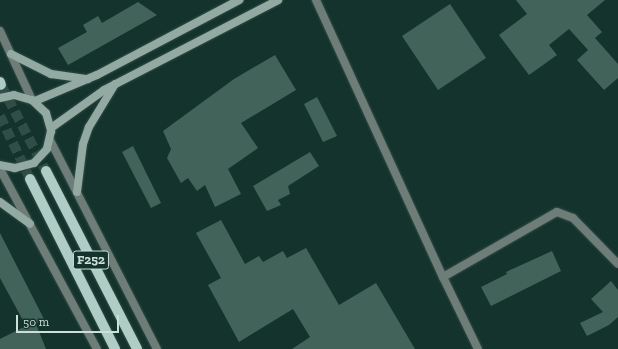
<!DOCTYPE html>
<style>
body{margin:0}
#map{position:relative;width:618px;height:349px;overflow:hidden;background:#14332c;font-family:"Zilla Slab",serif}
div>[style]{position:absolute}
.building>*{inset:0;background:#42635a}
.primary-tunnel>*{height:10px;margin-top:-5px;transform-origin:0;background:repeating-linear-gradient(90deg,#304d46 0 10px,transparent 0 15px)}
.roads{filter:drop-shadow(0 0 1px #324f48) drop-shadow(0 0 1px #324f48)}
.minor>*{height:8px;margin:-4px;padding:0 4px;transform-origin:4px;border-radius:4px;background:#6e7d78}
.secondary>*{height:8px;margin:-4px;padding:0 4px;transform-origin:4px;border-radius:4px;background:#93aaa3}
.primary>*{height:10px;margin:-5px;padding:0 5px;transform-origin:5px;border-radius:5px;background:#afcdc4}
span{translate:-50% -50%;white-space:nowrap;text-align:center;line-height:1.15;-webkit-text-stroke:3px #14332c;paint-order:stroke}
.shield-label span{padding:1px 3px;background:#14332c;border:1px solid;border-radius:3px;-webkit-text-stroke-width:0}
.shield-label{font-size:13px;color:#cddfd9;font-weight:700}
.scale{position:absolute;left:16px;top:315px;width:103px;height:18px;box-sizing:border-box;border:2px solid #cddfd9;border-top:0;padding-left:5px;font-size:12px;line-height:14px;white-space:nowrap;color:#cddfd9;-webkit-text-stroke:3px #14332c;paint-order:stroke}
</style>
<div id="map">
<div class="building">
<div style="clip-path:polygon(516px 0,605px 0,587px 15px,602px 32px,595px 38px,618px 64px,618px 78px,604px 90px,577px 60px,588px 50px,569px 29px,549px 45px,557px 55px,529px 75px,499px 35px,527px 14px)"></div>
<div style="clip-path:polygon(138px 2px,157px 15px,68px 65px,58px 48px,87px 32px,83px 25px,98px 16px,102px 23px)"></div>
<div style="clip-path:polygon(450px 4px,486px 58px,438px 90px,402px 36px)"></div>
<div style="clip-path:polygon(275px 55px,296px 90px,241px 123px,258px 148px,228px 169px,241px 194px,215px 207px,205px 185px,197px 191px,188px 178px,181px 183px,167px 158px,171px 149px,163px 131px,234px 79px)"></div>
<div style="clip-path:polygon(317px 97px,337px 136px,323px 142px,304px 104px)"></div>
<div style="clip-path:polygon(133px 146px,161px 203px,151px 208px,122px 152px)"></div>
<div style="clip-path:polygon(310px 152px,319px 166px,288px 186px,290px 194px,278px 200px,281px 205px,267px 211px,253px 186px)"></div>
<div style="clip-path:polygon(221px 220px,245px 264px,259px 256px,263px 262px,283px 251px,287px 258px,306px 248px,339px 305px,376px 283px,415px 349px,292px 349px,310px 337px,293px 309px,239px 342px,208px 285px,221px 278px,196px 233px)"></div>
<div style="clip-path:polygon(0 233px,44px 319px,36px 324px,46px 349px,0 349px,0 339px,26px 326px,0 278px)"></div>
<div style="clip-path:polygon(552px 251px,561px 271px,491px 306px,481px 287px,507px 274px,506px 272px)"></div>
<div style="clip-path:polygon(611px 281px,618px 290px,618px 317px,609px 325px,587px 336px,580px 323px,603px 312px,591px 299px)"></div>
</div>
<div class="primary-tunnel">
<div style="left:1px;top:85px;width:97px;rotate:62.4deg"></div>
<div style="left:0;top:116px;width:70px;rotate:64.5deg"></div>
</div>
<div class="roads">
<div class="minor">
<div style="left:316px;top:0;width:305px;rotate:65.4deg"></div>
<div style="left:443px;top:277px;width:80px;rotate:64.1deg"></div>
<div style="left:0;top:31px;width:76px;rotate:65.1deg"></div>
<div style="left:50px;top:140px;width:235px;rotate:62.9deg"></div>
<div style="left:0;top:169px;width:204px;rotate:61.7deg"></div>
<div style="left:443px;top:277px;width:131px;rotate:-29.7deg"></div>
<div style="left:557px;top:212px;width:17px;rotate:21deg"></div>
<div style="left:573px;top:218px;width:64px;rotate:45.6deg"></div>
</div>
<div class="secondary">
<div style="left:11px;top:54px;width:45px;rotate:26.6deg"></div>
<div style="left:51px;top:74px;width:37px;rotate:8deg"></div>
<div style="left:0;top:98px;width:14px;rotate:-12deg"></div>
<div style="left:14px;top:95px;width:19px;rotate:16deg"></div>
<div style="left:32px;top:100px;width:19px;rotate:43deg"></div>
<div style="left:46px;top:113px;width:19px;rotate:74deg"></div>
<div style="left:51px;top:131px;width:18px;rotate:103deg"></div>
<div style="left:47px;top:149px;width:19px;rotate:133deg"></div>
<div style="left:34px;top:163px;width:20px;rotate:165deg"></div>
<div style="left:15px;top:168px;width:15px;rotate:-169deg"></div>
<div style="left:35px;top:101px;width:67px;rotate:-22.8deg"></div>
<div style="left:97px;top:75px;width:161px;rotate:-27.8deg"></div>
<div style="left:51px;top:128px;width:65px;rotate:-35.6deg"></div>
<div style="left:104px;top:90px;width:196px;rotate:-27.3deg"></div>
<div style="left:77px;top:192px;width:48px;rotate:-82.9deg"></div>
<div style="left:83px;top:144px;width:18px;rotate:-71deg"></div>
<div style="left:89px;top:127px;width:50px;rotate:-58.8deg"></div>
<div style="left:0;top:202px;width:37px;rotate:36deg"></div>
</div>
<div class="primary">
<div style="left:0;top:82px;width:3px;rotate:72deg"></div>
<div style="left:46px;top:171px;width:200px;rotate:62.9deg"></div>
<div style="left:30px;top:179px;width:190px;rotate:63.4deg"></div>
</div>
</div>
<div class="shield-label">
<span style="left:91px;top:260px">F252</span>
</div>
<div class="scale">50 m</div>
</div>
